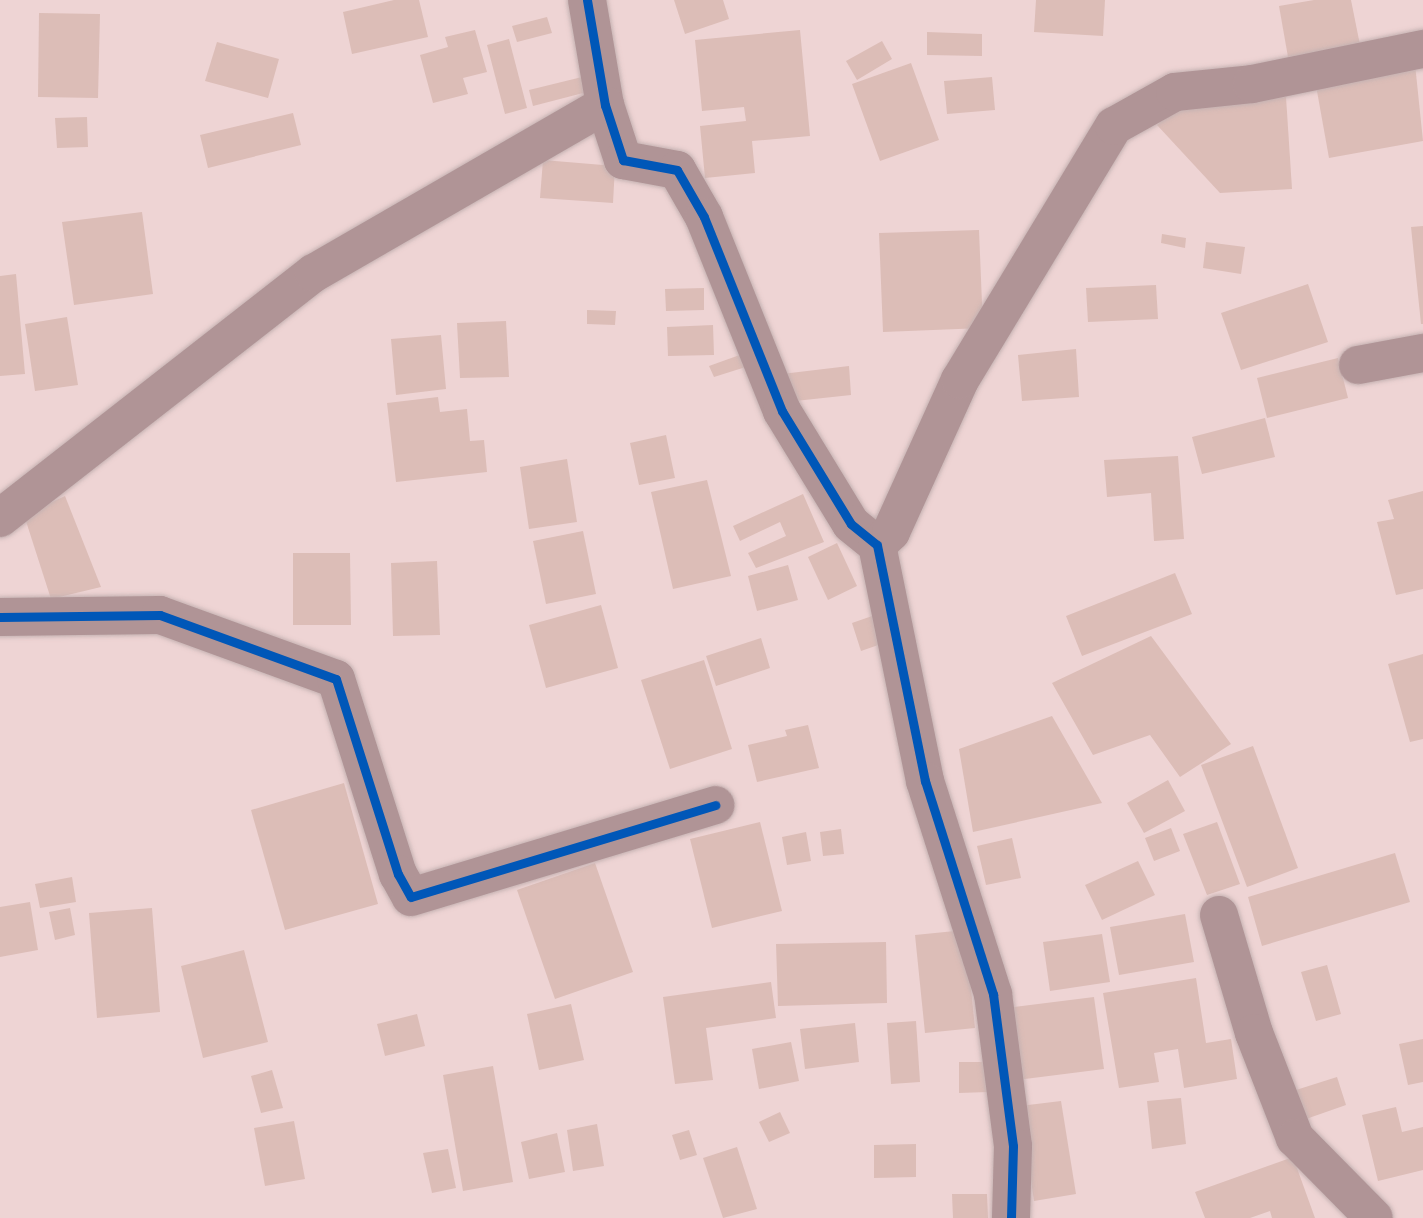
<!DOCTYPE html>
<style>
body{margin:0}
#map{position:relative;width:1423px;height:1218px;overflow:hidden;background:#eed4d4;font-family:Mulish,sans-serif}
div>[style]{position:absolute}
.building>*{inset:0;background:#dcbdb7}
.roads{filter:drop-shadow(0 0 2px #c5b2b2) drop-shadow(0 0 2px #c5b2b2)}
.street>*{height:38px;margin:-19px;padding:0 19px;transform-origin:19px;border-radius:19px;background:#b09496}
.cycleway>*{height:9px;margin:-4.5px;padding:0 4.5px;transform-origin:4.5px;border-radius:4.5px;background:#0057b8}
span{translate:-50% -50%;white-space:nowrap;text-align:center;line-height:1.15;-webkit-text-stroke:7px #f8caca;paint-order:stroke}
</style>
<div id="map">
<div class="building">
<div style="clip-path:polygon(394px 0,419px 0,428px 37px,352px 54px,343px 12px)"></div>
<div style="clip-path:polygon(674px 0,723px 0,729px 19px,685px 34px)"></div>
<div style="clip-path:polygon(1036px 0,1105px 0,1103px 36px,1034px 32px)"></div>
<div style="clip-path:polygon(1314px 0,1351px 0,1360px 45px,1288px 57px,1279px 6px)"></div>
<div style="clip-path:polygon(39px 13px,100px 14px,98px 98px,38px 97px)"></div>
<div style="clip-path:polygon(547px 17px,552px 33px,517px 42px,512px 26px)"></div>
<div style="clip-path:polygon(475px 30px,487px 72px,463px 78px,468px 94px,433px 103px,420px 55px,448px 47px,445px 37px)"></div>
<div style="clip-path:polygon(800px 30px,810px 136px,752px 141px,755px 173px,705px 178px,700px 126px,746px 121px,744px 107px,702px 111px,695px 40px)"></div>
<div style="clip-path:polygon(927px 32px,982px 34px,982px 56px,927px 55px)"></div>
<div style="clip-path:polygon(509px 39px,527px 108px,505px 114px,487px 45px)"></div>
<div style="clip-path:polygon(882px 41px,892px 59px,857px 80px,846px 61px)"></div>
<div style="clip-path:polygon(217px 42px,279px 59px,268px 98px,205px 81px)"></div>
<div style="clip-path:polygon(911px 63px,939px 140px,880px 161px,852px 84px)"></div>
<div style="clip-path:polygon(1415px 64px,1423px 141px,1329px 158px,1315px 80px)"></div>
<div style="clip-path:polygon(582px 77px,587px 92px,533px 106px,529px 90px)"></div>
<div style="clip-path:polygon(992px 77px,995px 110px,947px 114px,944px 81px)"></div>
<div style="clip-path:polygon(1286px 97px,1292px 189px,1220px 193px,1157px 125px,1179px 105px)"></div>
<div style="clip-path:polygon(293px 113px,301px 145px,208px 168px,200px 135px)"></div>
<div style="clip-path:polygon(87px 117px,88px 147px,57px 148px,55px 118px)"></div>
<div style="clip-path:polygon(543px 160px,615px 166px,613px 203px,540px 198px)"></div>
<div style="clip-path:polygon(142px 212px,153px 294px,74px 305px,62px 222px)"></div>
<div style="clip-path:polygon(1423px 226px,1423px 324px,1421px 324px,1411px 227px)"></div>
<div style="clip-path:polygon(979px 230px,983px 328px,883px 332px,879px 233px)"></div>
<div style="clip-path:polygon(1162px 234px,1186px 238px,1185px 248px,1161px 243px)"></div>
<div style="clip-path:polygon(1206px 242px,1245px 247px,1241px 274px,1203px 268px)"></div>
<div style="clip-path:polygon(16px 274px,25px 374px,0 376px,0 276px)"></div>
<div style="clip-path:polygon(1308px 284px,1328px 342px,1241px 370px,1221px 313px)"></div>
<div style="clip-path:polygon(1156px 285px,1158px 319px,1088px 322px,1086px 288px)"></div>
<div style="clip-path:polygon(704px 288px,704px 310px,666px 311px,665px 289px)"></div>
<div style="clip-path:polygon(587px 310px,616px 311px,615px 325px,587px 324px)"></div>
<div style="clip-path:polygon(67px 317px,78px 385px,35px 391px,25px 324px)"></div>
<div style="clip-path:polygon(506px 321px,509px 377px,460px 378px,457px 323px)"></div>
<div style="clip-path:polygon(713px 325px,714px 355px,668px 356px,667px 327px)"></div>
<div style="clip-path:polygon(441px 335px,446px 389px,396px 395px,391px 339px)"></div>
<div style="clip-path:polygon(1076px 349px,1079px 397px,1022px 401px,1018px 355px)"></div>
<div style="clip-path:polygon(748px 352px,752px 365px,714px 377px,709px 366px)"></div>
<div style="clip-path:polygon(1338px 358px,1348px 398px,1267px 418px,1257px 378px)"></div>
<div style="clip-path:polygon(849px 366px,851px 395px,786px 402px,782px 374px)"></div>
<div style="clip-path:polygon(438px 397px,440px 412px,467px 409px,470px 441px,484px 440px,487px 472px,396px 482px,387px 403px)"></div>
<div style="clip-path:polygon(1265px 418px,1275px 457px,1202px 474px,1192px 437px)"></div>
<div style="clip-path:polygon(666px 435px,675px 478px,639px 485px,630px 443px)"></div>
<div style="clip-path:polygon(1178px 456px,1184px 539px,1154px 541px,1151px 493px,1107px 497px,1104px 460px)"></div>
<div style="clip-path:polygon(567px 459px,577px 522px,529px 529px,520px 467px)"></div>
<div style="clip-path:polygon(707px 480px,731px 576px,673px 589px,651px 492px)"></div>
<div style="clip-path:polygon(1423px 491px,1423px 589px,1396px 595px,1377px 522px,1394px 519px,1388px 500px)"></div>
<div style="clip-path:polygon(803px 494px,824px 542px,756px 568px,748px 553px,786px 536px,780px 522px,740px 541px,733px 526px)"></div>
<div style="clip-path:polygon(65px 496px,101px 587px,51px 599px,24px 515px)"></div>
<div style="clip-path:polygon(583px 531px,596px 594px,546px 604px,533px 541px)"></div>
<div style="clip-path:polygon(837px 543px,857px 586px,828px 600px,808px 557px)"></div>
<div style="clip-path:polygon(293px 553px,350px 553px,351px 625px,293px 625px)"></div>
<div style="clip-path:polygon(437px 561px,440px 635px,393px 636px,391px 563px)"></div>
<div style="clip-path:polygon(788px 565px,798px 600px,757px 611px,748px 576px)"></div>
<div style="clip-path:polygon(1175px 573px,1192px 614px,1082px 656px,1066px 616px)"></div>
<div style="clip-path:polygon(601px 605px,618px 668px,546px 688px,529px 625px)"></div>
<div style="clip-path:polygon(875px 615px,884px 643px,861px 651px,852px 623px)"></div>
<div style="clip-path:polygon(1151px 636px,1231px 744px,1180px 777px,1150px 735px,1093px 755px,1052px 683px)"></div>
<div style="clip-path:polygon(761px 638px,770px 668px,716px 686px,706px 656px)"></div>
<div style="clip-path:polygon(1423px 654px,1423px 739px,1410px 742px,1388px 664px)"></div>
<div style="clip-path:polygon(704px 660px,732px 749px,670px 769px,641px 680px)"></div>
<div style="clip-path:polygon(1052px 716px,1102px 803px,973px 832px,959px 749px)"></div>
<div style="clip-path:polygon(808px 725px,819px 768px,757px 782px,748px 745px,787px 736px,785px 730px)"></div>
<div style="clip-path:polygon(1253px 746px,1298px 868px,1247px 887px,1201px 765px)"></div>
<div style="clip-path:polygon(1168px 780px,1185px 811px,1144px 833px,1127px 803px)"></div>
<div style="clip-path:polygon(344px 783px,378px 904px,285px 930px,251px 810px)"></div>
<div style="clip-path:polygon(760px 822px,782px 911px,712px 928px,690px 839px)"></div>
<div style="clip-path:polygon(1217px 822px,1240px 884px,1207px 895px,1183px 834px)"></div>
<div style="clip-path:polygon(1171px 828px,1180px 851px,1154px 861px,1145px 838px)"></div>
<div style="clip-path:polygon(841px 829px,844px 854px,823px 856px,820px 832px)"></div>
<div style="clip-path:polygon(806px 832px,811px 861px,787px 865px,782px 837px)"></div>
<div style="clip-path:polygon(1012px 838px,1021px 878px,986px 885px,977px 846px)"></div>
<div style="clip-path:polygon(1395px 853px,1410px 902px,1262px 946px,1248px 897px)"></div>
<div style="clip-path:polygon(1138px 861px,1155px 895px,1102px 920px,1085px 885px)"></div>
<div style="clip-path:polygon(595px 863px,633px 972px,555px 999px,517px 890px)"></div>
<div style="clip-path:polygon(72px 877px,76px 902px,40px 908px,35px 884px)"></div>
<div style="clip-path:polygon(30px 902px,38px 950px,0 957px,0 907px)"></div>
<div style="clip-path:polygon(70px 908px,75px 935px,55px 940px,49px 912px)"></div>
<div style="clip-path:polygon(152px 908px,160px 1012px,97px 1018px,89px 913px)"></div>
<div style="clip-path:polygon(1185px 914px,1194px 962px,1119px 975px,1110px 927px)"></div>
<div style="clip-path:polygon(965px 930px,975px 1028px,925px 1033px,915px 935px)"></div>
<div style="clip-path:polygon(1102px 934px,1110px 982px,1050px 991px,1043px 942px)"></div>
<div style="clip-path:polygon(886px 942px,887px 1003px,778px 1006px,776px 944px)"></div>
<div style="clip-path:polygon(244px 950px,268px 1042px,203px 1058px,181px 966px)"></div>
<div style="clip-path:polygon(1327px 965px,1341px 1014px,1316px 1021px,1301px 972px)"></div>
<div style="clip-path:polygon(1196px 978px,1206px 1043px,1231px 1039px,1237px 1079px,1184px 1088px,1178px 1049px,1154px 1053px,1159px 1082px,1119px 1088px,1103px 993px)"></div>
<div style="clip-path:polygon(771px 982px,776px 1018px,706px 1028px,713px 1080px,675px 1084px,663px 997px)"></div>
<div style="clip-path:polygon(1094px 997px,1104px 1069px,1017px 1080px,1007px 1008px)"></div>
<div style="clip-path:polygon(571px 1004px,584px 1060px,539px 1070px,527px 1014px)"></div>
<div style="clip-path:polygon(417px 1014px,425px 1046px,385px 1056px,377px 1024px)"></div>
<div style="clip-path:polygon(916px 1021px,920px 1082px,891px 1084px,887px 1023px)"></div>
<div style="clip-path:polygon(855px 1023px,859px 1062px,805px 1069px,800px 1029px)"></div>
<div style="clip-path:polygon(1423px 1039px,1423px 1082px,1408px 1085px,1399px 1044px)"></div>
<div style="clip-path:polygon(791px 1042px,799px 1081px,759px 1089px,752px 1049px)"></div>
<div style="clip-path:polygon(959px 1062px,988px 1062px,988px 1092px,959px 1093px)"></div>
<div style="clip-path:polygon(493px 1066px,513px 1182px,463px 1191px,443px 1075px)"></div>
<div style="clip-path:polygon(272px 1070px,283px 1108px,261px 1113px,251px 1076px)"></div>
<div style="clip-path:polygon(1337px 1077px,1346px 1105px,1306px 1119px,1296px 1090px)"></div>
<div style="clip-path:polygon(1181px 1098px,1186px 1144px,1152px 1149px,1147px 1101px)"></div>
<div style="clip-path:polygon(1061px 1101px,1076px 1194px,1034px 1201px,1020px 1106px)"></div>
<div style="clip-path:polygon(1396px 1107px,1402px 1132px,1423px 1127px,1423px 1170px,1378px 1181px,1362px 1115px)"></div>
<div style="clip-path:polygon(780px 1112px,790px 1133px,769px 1142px,759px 1122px)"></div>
<div style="clip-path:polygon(294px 1121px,305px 1179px,265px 1186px,254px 1128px)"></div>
<div style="clip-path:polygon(597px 1124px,604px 1166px,573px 1171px,567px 1130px)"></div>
<div style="clip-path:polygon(689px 1130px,697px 1155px,680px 1160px,672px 1135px)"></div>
<div style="clip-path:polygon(557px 1133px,565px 1172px,529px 1179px,521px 1142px)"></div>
<div style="clip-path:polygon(916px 1144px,916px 1177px,874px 1178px,874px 1145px)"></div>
<div style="clip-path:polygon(737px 1147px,757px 1209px,723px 1218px,703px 1158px)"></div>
<div style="clip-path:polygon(448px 1149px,456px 1188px,432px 1193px,423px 1153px)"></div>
<div style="clip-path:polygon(1293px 1157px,1315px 1218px,1272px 1218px,1270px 1211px,1250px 1218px,1205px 1218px,1195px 1192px)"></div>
<div style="clip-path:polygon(952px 1194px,987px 1194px,988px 1218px,953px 1218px)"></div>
</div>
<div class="roads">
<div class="street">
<div style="left:587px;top:0;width:107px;rotate:80.3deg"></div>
<div style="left:605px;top:105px;width:58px;rotate:71.9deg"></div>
<div style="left:623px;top:160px;width:55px;rotate:10.5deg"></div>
<div style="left:677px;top:170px;width:54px;rotate:60.1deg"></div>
<div style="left:704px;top:217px;width:209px;rotate:68.1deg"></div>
<div style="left:782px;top:411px;width:132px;rotate:58.6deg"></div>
<div style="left:851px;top:524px;width:33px;rotate:39deg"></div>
<div style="left:877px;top:545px;width:241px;rotate:78.5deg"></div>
<div style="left:925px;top:781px;width:224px;rotate:72.3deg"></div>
<div style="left:993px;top:994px;width:153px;rotate:82.5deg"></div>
<div style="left:1013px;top:1146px;width:72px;rotate:91.6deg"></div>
<div style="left:1358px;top:365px;width:66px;rotate:-10.5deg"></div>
<div style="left:0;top:518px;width:398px;rotate:-38deg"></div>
<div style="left:314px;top:273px;width:336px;rotate:-30deg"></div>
<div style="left:877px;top:545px;width:19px;rotate:-43deg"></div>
<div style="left:891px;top:532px;width:167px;rotate:-65.6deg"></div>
<div style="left:960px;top:380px;width:297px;rotate:-58.8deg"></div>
<div style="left:1114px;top:126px;width:70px;rotate:-29.1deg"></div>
<div style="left:1175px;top:92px;width:77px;rotate:-5.9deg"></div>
<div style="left:1252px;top:84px;width:175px;rotate:-11.6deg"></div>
<div style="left:0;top:617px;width:160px;rotate:-0.7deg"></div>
<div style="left:160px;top:615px;width:187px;rotate:20deg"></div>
<div style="left:336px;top:679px;width:205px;rotate:72.4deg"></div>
<div style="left:398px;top:874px;width:26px;rotate:61deg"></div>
<div style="left:411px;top:897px;width:318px;rotate:-16.8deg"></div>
<div style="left:1219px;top:915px;width:123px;rotate:73.5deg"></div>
<div style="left:1254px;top:1033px;width:113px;rotate:68.7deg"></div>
<div style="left:1295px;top:1138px;width:112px;rotate:45.4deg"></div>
</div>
</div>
<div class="cycleway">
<div style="left:587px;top:0;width:107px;rotate:80.3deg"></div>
<div style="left:605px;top:105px;width:58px;rotate:71.9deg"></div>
<div style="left:623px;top:160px;width:55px;rotate:10.5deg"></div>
<div style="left:677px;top:170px;width:54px;rotate:60.1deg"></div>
<div style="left:704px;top:217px;width:209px;rotate:68.1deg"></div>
<div style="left:782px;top:411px;width:132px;rotate:58.6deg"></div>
<div style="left:851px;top:524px;width:33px;rotate:39deg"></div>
<div style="left:877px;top:545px;width:241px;rotate:78.5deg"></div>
<div style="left:925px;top:781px;width:224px;rotate:72.3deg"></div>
<div style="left:993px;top:994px;width:153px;rotate:82.5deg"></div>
<div style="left:1013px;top:1146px;width:72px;rotate:91.6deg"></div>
<div style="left:0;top:617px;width:160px;rotate:-0.7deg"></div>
<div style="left:160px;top:615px;width:187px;rotate:20deg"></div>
<div style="left:336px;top:679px;width:205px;rotate:72.4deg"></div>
<div style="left:398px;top:874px;width:26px;rotate:61deg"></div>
<div style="left:411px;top:897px;width:318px;rotate:-16.8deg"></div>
</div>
</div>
